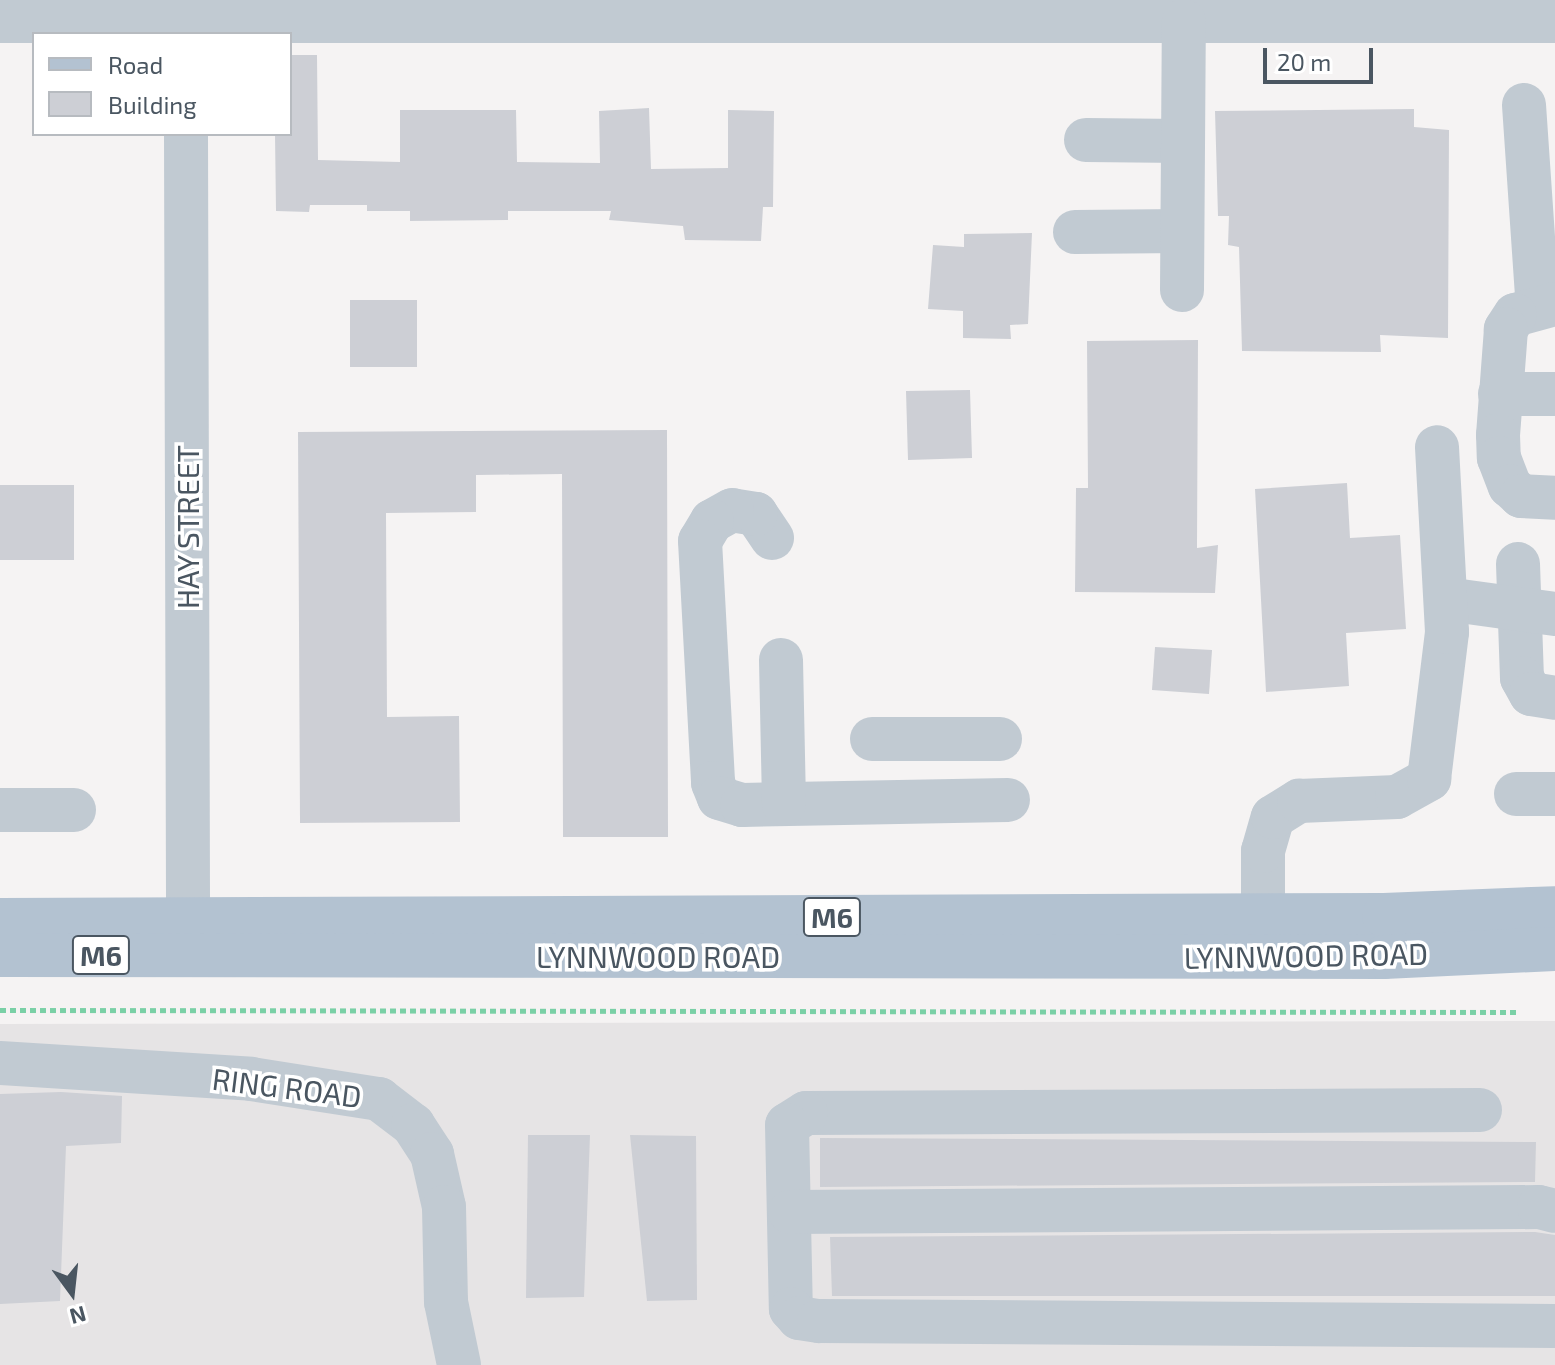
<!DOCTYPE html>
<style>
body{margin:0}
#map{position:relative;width:1555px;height:1365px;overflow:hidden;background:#f5f3f3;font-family:"Exo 2",sans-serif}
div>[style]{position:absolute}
.education>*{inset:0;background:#e6e4e5}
.building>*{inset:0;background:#cdcfd5}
.path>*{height:5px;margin-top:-2.5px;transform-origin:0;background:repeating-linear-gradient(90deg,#7ad0a6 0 6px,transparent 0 10px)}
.minor>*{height:44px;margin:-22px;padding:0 22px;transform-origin:22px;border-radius:22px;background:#c1cad2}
.major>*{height:44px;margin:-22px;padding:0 22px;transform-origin:22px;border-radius:22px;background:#b3c2d1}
span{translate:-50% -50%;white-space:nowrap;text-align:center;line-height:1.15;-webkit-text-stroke:7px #fff;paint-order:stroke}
.shield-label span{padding:2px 6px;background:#fff;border:2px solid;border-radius:6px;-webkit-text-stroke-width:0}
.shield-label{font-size:28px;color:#4a5661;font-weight:700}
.street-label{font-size:30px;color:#4a5661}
.legend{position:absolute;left:32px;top:32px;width:260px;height:104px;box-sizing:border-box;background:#fff;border:2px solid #b7bbc0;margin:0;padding:10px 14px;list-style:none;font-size:24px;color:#4a5661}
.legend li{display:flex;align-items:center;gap:16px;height:40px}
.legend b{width:40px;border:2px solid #b7bbc0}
.north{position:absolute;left:32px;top:1253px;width:80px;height:80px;-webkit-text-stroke:6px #fff;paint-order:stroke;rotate:165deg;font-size:22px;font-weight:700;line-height:32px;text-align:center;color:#4a5661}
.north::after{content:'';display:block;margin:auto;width:28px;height:36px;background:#4a5661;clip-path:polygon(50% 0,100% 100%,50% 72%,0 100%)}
.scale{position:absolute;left:1263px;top:48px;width:110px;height:36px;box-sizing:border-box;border:4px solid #4a5661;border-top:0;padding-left:10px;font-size:24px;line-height:28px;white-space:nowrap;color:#4a5661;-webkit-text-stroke:6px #fff;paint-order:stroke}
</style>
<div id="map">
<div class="education">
<div style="clip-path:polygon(1555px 1021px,1555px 1365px,0 1365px,0 1024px)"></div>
</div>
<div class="building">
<div style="clip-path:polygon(290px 55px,317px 55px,318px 160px,400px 162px,400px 110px,516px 110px,517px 162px,600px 163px,599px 111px,649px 108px,651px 169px,728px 168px,728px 110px,774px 111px,773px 207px,763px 207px,761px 241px,685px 240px,683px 226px,609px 220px,611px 211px,508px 211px,508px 220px,410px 221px,410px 211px,367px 211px,367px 205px,310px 205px,309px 212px,276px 211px,275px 134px,290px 134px)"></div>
<div style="clip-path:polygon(1414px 109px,1414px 127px,1449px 130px,1448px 338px,1380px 335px,1381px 352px,1242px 351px,1239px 247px,1228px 245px,1229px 216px,1218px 216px,1215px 111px)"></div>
<div style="clip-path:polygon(1032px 233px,1028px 324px,1010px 325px,1011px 339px,963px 338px,963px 311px,928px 309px,933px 245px,964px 247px,964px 234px)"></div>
<div style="clip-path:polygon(350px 300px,417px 300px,417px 367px,350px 367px)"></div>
<div style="clip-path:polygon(1198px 340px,1197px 548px,1218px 545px,1215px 593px,1075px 592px,1076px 488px,1088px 488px,1087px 341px)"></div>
<div style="clip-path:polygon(970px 390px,972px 458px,908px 460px,906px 391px)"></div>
<div style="clip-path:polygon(667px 430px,668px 837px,563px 837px,562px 474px,476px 475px,476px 512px,386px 513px,387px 717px,459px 716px,460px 822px,300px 823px,298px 432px)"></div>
<div style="clip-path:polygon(1347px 483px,1350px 538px,1400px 535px,1406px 629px,1346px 633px,1349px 686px,1266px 692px,1255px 489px)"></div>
<div style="clip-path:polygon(0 485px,74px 485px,74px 560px,0 560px)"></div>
<div style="clip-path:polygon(1155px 647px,1212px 650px,1209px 694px,1152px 690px)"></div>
<div style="clip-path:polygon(61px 1092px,122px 1096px,121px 1143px,66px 1146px,60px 1301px,0 1304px,0 1094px)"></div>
<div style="clip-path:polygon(528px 1135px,590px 1135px,584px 1297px,526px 1298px)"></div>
<div style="clip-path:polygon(630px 1135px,696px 1136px,697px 1300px,647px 1301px)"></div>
<div style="clip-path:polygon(820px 1138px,1536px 1142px,1535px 1182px,820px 1187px)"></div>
<div style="clip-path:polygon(1535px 1232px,1555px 1235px,1555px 1296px,832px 1296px,830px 1237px)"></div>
</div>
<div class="path">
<div style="left:0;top:1010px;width:1519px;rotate:0.08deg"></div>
</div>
<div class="minor">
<div style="left:0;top:21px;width:1555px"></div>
<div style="left:1524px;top:105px;width:203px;rotate:86.1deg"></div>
<div style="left:186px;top:134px;width:785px;rotate:89.85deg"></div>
<div style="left:1086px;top:140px;width:97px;rotate:0.6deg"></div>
<div style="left:1075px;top:232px;width:107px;rotate:-0.5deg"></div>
<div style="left:1182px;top:290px;width:269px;rotate:-89.6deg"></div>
<div style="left:1555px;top:304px;width:41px;rotate:164.6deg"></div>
<div style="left:1515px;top:315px;width:17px;rotate:123deg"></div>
<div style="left:1506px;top:329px;width:106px;rotate:94.3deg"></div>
<div style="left:1498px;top:435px;width:23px;rotate:88deg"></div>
<div style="left:1499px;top:458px;width:30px;rotate:69deg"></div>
<div style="left:1510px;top:486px;width:15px;rotate:42deg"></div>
<div style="left:1521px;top:496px;width:34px;rotate:3deg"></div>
<div style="left:1500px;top:394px;width:55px"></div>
<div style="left:772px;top:538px;width:29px;rotate:-124deg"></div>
<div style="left:756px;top:514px;width:24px;rotate:-171deg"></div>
<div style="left:732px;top:510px;width:23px;rotate:151deg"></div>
<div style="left:712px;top:521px;width:23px;rotate:121deg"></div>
<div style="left:700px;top:541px;width:242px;rotate:86.9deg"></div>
<div style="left:713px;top:783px;width:16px;rotate:68deg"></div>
<div style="left:719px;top:798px;width:24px;rotate:17deg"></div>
<div style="left:742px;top:805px;width:266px;rotate:-1.1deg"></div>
<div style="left:1518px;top:564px;width:114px;rotate:88deg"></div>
<div style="left:1522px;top:678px;width:18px;rotate:61deg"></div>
<div style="left:1531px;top:694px;width:24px;rotate:9deg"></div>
<div style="left:1446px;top:599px;width:110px;rotate:7.8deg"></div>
<div style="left:781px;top:660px;width:144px;rotate:88.8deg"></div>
<div style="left:872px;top:739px;width:128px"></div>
<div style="left:1516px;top:794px;width:39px"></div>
<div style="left:0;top:810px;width:74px"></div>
<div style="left:1263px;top:915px;width:64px;rotate:-90deg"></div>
<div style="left:1263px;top:851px;width:35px;rotate:-74deg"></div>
<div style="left:1273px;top:817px;width:31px;rotate:-32deg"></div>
<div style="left:1299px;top:801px;width:98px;rotate:-2.3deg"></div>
<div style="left:1397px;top:797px;width:37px;rotate:-29deg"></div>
<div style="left:1429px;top:779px;width:148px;rotate:-83deg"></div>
<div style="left:1447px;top:632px;width:185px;rotate:-93.1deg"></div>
<div style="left:0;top:1063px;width:252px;rotate:3.6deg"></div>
<div style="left:251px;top:1079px;width:130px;rotate:8.9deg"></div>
<div style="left:379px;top:1099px;width:43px;rotate:37.4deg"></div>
<div style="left:413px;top:1125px;width:35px;rotate:57deg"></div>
<div style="left:432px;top:1154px;width:54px;rotate:77.2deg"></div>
<div style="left:444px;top:1207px;width:95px;rotate:88.8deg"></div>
<div style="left:446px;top:1302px;width:64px;rotate:78.3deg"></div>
<div style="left:1480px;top:1110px;width:674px;rotate:179.74deg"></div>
<div style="left:806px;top:1113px;width:22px;rotate:148deg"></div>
<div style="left:787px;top:1125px;width:184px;rotate:88.8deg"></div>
<div style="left:791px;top:1309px;width:12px;rotate:48deg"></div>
<div style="left:799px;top:1318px;width:20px;rotate:9deg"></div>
<div style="left:819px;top:1321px;width:736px;rotate:0.39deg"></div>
<div style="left:790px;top:1212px;width:749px;rotate:-0.38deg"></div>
<div style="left:1539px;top:1207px;width:16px;rotate:14deg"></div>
</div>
<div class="major">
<div style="left:0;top:920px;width:1384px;rotate:-0.21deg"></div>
<div style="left:1384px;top:915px;width:171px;rotate:-2.3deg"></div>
<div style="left:0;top:955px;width:1384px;rotate:0.08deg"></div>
<div style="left:1384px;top:957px;width:171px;rotate:-2.7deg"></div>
</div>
<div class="shield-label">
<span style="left:832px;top:917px">M6</span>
<span style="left:101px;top:955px">M6</span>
</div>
<div class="street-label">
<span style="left:187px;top:527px;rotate:-90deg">HAY STREET</span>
<span style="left:1306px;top:955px;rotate:-1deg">LYNNWOOD ROAD</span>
<span style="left:658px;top:956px">LYNNWOOD ROAD</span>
<span style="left:287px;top:1087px;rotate:7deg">RING ROAD</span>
</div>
<ul class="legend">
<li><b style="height:10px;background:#b3c2d1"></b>Road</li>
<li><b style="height:22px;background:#cdcfd5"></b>Building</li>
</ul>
<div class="north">N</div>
<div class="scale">20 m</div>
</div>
